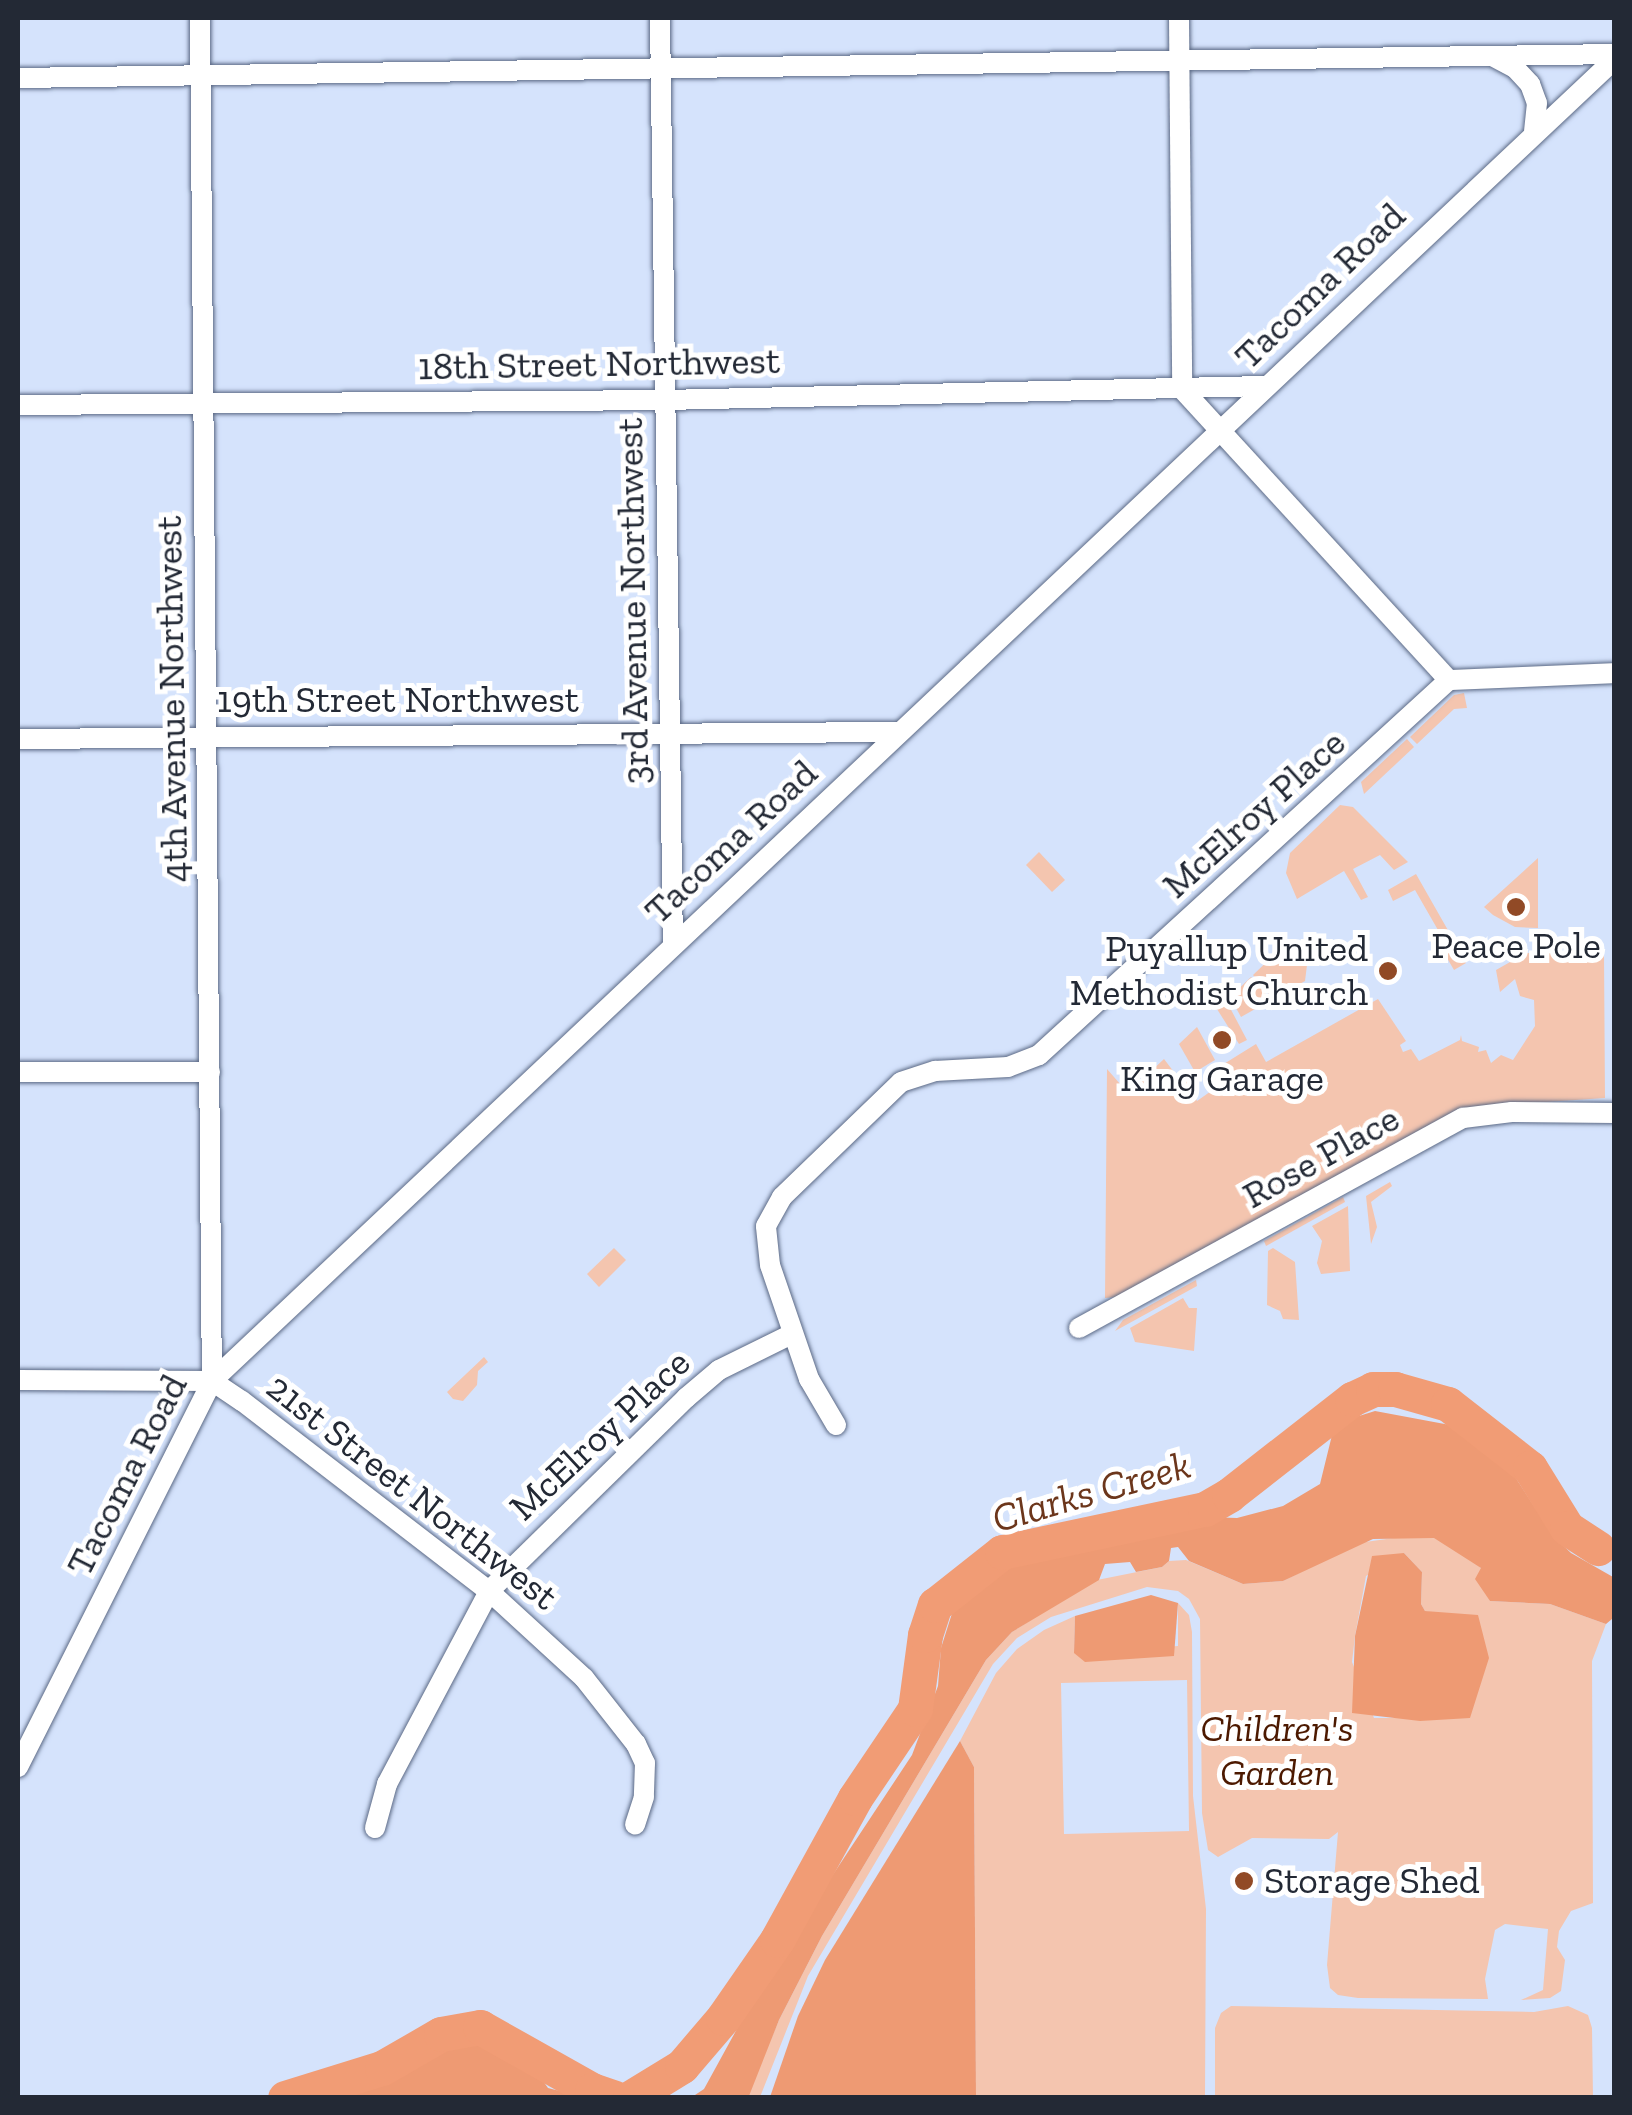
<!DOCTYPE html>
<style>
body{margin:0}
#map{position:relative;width:1632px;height:2115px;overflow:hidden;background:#d5e3fc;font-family:"Zilla Slab",serif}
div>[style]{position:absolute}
.green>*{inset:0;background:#f4c5af}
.forest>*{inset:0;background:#ee9a73}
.river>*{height:35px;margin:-17.5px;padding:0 17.5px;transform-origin:17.5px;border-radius:17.5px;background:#f19c75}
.roads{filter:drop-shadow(0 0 2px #5b6985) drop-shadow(0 0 2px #5b6985)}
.minor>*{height:20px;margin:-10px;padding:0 10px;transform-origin:10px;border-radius:10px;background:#fff}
.dots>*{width:28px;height:28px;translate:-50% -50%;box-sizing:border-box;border:5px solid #fff;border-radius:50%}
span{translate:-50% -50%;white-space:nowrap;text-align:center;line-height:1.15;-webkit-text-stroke:10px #fff;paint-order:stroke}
.street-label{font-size:38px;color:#232935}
.poi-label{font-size:38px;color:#232935}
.right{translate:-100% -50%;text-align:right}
.left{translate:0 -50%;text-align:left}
.park-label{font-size:38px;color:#4c1900;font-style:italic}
.water-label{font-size:40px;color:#6c361b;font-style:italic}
.frame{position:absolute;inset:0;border:20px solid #232935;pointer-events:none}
</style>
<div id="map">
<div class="green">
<div style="clip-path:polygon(1464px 693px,1467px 708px,1454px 709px,1417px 744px,1410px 737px,1454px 695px)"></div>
<div style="clip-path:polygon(1407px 739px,1414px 747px,1364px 794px,1361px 782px)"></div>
<div style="clip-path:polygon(1340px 805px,1353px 807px,1408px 862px,1394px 870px,1380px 855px,1353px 869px,1368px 897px,1361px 900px,1344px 871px,1297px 899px,1286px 873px,1290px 853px)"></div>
<div style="clip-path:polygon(1039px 852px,1065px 880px,1052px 892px,1026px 865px)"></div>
<div style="clip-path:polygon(1538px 858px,1538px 928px,1515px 927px,1493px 915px,1484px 907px)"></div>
<div style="clip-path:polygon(1416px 874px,1449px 932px,1442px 937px,1415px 890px,1393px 901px,1388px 890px)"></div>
<div style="clip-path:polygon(1453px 939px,1466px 963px,1454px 970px,1440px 946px)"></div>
<div style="clip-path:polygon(1280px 949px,1308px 957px,1305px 981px,1273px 999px,1253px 975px)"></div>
<div style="clip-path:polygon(1581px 952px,1604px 954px,1605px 1098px,1485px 1106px,1118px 1297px,1105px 1298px,1107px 1069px,1128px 1093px,1164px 1059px,1177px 1076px,1183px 1073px,1197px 1101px,1214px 1089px,1206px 1075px,1256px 1044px,1266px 1062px,1378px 999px,1406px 1041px,1400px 1045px,1403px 1052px,1411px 1049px,1419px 1061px,1460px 1040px,1461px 1035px,1462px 1041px,1479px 1047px,1478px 1052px,1486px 1050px,1491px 1063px,1501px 1055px,1513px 1060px,1535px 1026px,1534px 1000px,1520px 996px,1515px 979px,1500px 992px,1496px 970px,1526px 953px)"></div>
<div style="clip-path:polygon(1251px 977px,1271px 1000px,1241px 1017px,1230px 997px)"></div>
<div style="clip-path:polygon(1228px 1004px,1247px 1040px,1239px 1044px,1217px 1009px)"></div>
<div style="clip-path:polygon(1197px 1027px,1215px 1060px,1195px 1072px,1179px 1044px)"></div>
<div style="clip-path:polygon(1390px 1182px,1392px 1186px,1371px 1202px,1377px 1227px,1371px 1244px,1366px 1196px)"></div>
<div style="clip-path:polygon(1343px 1197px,1345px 1202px,1266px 1246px,1264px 1241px)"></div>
<div style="clip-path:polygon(1348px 1206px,1350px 1271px,1321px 1274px,1317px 1263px,1322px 1241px,1312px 1226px)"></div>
<div style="clip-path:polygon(614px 1248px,626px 1260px,599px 1287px,587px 1274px)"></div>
<div style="clip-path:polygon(1273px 1248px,1295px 1262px,1299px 1320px,1283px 1319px,1280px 1311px,1267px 1305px,1268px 1251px)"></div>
<div style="clip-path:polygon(1196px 1280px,1197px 1286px,1115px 1331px,1123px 1320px)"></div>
<div style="clip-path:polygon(1183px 1298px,1189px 1308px,1197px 1308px,1194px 1351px,1135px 1342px,1130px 1328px)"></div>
<div style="clip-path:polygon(484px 1357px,488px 1362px,478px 1371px,477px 1385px,463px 1401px,453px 1399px,447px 1392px)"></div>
<div style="clip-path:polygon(evenodd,1408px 1536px,1435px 1538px,1470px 1558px,1481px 1568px,1490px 1601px,1550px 1604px,1606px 1624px,1592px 1661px,1593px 1903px,1571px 1911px,1559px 1931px,1557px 1947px,1565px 1960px,1561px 1991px,1550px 1998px,1521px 2000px,1543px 1990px,1548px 1929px,1505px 1924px,1495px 1930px,1485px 1979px,1488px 1999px,1358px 1998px,1338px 1995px,1330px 1988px,1327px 1965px,1338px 1832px,1329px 1839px,1252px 1838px,1218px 1857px,1208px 1850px,1202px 1813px,1200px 1619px,1189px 1599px,1178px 1591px,1147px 1587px,1051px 1617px,1017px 1638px,993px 1664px,808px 1976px,760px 2097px,746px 2098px,779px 2020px,822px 1936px,986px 1660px,1012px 1632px,1092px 1581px,1162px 1567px,1169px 1561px,1186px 1560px,1243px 1584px,1283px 1581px,1358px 1543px,1408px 1536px,1404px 1553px,1422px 1572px,1421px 1604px,1425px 1611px,1449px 1616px,1470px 1718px,1374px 1718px,1352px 1662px,1355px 1636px,1366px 1576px,1404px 1553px)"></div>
<div style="clip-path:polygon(evenodd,1178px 1603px,1189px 1615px,1192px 1632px,1193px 1796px,1206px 1909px,1205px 2097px,976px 2097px,974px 1767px,960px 1741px,996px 1673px,1017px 1649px,1044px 1630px,1075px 1616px,1074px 1653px,1178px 1646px,1178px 1603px,1187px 1680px,1189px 1831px,1064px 1834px,1061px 1683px,1187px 1680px)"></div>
<div style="clip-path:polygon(1231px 2006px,1534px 2012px,1568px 2006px,1588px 2015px,1592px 2028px,1593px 2097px,1215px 2097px,1215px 2028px,1221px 2013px)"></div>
</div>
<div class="forest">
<div style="clip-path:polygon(1375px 1411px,1466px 1428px,1506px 1463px,1554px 1537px,1571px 1553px,1613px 1577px,1612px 1619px,1606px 1624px,1550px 1604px,1490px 1601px,1475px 1579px,1481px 1568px,1434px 1538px,1373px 1539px,1283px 1581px,1243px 1584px,1189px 1561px,1178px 1547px,1171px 1548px,1169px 1561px,1162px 1567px,1136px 1572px,1130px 1562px,1105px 1564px,1099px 1580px,1012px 1632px,986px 1660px,822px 1936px,779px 2020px,749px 2096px,692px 2097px,704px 2089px,766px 1976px,912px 1755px,938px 1686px,941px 1648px,955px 1604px,1019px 1560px,1207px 1517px,1237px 1518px,1283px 1506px,1320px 1484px,1333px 1431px,1343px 1421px)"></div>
<div style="clip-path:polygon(1404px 1553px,1422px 1572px,1421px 1604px,1425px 1611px,1478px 1615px,1489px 1658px,1470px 1718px,1420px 1721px,1352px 1713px,1355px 1636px,1372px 1556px)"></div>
<div style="clip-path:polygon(1151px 1595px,1178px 1603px,1174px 1656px,1085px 1662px,1074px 1653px,1075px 1616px)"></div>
<div style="clip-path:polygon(960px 1741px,974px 1767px,976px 2097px,770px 2097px,798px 2016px,825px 1960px)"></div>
<div style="clip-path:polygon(485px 2037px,536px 2071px,548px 2088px,583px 2097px,316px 2097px,382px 2078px,438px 2048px)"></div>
</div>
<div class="river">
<div style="left:285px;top:2098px;width:102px;rotate:-17.2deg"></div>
<div style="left:382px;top:2068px;width:68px;rotate:-30deg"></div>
<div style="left:441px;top:2034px;width:40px;rotate:-10deg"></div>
<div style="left:480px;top:2027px;width:129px;rotate:29.4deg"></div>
<div style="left:592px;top:2090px;width:24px;rotate:19deg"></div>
<div style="left:630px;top:2098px;width:61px;rotate:-31.6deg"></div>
<div style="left:682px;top:2066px;width:63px;rotate:-49.5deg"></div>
<div style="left:723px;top:2018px;width:95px;rotate:-55.3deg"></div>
<div style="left:777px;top:1940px;width:162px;rotate:-61.2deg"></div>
<div style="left:855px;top:1798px;width:107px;rotate:-56deg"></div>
<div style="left:915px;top:1709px;width:75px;rotate:-82.3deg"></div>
<div style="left:925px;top:1635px;width:32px;rotate:-72deg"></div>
<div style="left:935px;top:1605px;width:85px;rotate:-38.3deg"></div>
<div style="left:1002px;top:1552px;width:208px;rotate:-12deg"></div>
<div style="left:1205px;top:1509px;width:28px;rotate:-30deg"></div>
<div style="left:1229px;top:1495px;width:156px;rotate:-38deg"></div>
<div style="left:1352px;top:1399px;width:23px;rotate:-25deg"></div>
<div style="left:1373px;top:1389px;width:22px"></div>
<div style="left:1395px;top:1389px;width:55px;rotate:15.8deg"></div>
<div style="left:1448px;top:1404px;width:104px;rotate:38deg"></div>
<div style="left:1530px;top:1468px;width:70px;rotate:58.3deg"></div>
<div style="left:1567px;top:1528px;width:37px;rotate:33deg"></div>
</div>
<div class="roads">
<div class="minor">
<div style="left:200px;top:18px;width:1363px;rotate:89.5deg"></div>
<div style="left:660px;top:18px;width:926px;rotate:89.2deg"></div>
<div style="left:1179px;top:18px;width:371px;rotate:89.5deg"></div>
<div style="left:1182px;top:389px;width:395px;rotate:47.5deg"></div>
<div style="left:1494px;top:57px;width:24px;rotate:28deg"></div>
<div style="left:1515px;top:68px;width:22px;rotate:47deg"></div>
<div style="left:1530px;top:84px;width:20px;rotate:70deg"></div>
<div style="left:1537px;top:103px;width:28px;rotate:96deg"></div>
<div style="left:18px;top:78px;width:1596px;rotate:-0.86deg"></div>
<div style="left:18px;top:405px;width:647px;rotate:-0.44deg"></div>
<div style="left:665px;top:400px;width:600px;rotate:-1.34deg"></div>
<div style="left:1449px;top:680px;width:165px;rotate:-2.4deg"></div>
<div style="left:18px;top:739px;width:880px;rotate:-0.46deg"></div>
<div style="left:18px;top:1072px;width:192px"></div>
<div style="left:1079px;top:1328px;width:438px;rotate:-28.7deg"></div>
<div style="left:1463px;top:1118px;width:49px;rotate:-7deg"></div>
<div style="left:1512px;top:1112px;width:102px;rotate:0.6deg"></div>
<div style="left:18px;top:1380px;width:194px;rotate:0.3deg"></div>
<div style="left:212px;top:1381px;width:36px;rotate:34deg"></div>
<div style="left:242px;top:1401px;width:312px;rotate:37.6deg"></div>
<div style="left:489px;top:1591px;width:129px;rotate:42.5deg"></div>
<div style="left:584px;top:1678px;width:84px;rotate:51.8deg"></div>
<div style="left:636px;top:1744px;width:21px;rotate:65deg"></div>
<div style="left:645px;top:1763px;width:34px;rotate:92deg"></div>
<div style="left:644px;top:1797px;width:29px;rotate:108deg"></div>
<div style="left:836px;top:1425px;width:53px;rotate:-120.4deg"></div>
<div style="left:809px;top:1379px;width:120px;rotate:-108.9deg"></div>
<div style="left:770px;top:1265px;width:39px;rotate:-96deg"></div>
<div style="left:766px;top:1226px;width:33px;rotate:-61deg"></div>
<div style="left:782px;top:1197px;width:165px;rotate:-44deg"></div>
<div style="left:901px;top:1082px;width:36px;rotate:-18deg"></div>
<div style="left:935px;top:1071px;width:73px;rotate:-3.1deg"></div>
<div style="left:1008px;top:1067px;width:33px;rotate:-21deg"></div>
<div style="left:1039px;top:1055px;width:556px;rotate:-42.45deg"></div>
<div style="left:18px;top:1767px;width:432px;rotate:-63.3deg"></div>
<div style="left:212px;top:1381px;width:1926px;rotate:-43.3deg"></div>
<div style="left:375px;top:1828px;width:46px;rotate:-74.7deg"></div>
<div style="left:387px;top:1784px;width:218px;rotate:-62.1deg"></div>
<div style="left:489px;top:1591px;width:276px;rotate:-44.4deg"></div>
<div style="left:686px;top:1398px;width:43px;rotate:-40.3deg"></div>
<div style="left:719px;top:1370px;width:81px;rotate:-26.3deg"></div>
</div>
</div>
<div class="dots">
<div style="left:1516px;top:907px;background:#914a26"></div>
<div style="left:1388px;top:971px;background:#914a26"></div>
<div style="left:1222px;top:1040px;background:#914a26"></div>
<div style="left:1244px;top:1881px;background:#914a26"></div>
</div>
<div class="street-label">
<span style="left:1320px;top:286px;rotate:-44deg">Tacoma Road</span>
<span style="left:599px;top:364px;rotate:-1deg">18th Street Northwest</span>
<span style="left:633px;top:601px;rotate:-91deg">3rd Avenue Northwest</span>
<span style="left:172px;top:699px;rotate:-91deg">4th Avenue Northwest</span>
<span style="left:398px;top:700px">19th Street Northwest</span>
<span style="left:1254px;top:814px;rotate:-42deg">McElroy Place</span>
<span style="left:731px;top:842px;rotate:-43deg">Tacoma Road</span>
<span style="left:1321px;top:1157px;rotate:-29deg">Rose Place</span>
<span style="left:600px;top:1435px;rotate:-43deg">McElroy Place</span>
<span style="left:127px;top:1475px;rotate:-63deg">Tacoma Road</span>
<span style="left:412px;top:1492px;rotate:38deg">21st Street Northwest</span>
</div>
<div class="poi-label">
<span style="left:1516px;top:946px">Peace Pole</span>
<span class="right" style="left:1368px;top:971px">Puyallup United<br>Methodist Church</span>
<span style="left:1222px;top:1079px">King Garage</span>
<span class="left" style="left:1264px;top:1881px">Storage Shed</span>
</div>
<div class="park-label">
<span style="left:1277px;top:1751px">Children's<br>Garden</span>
</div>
<div class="water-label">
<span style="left:1091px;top:1491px;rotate:-16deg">Clarks Creek</span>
</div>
<div class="frame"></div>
</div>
